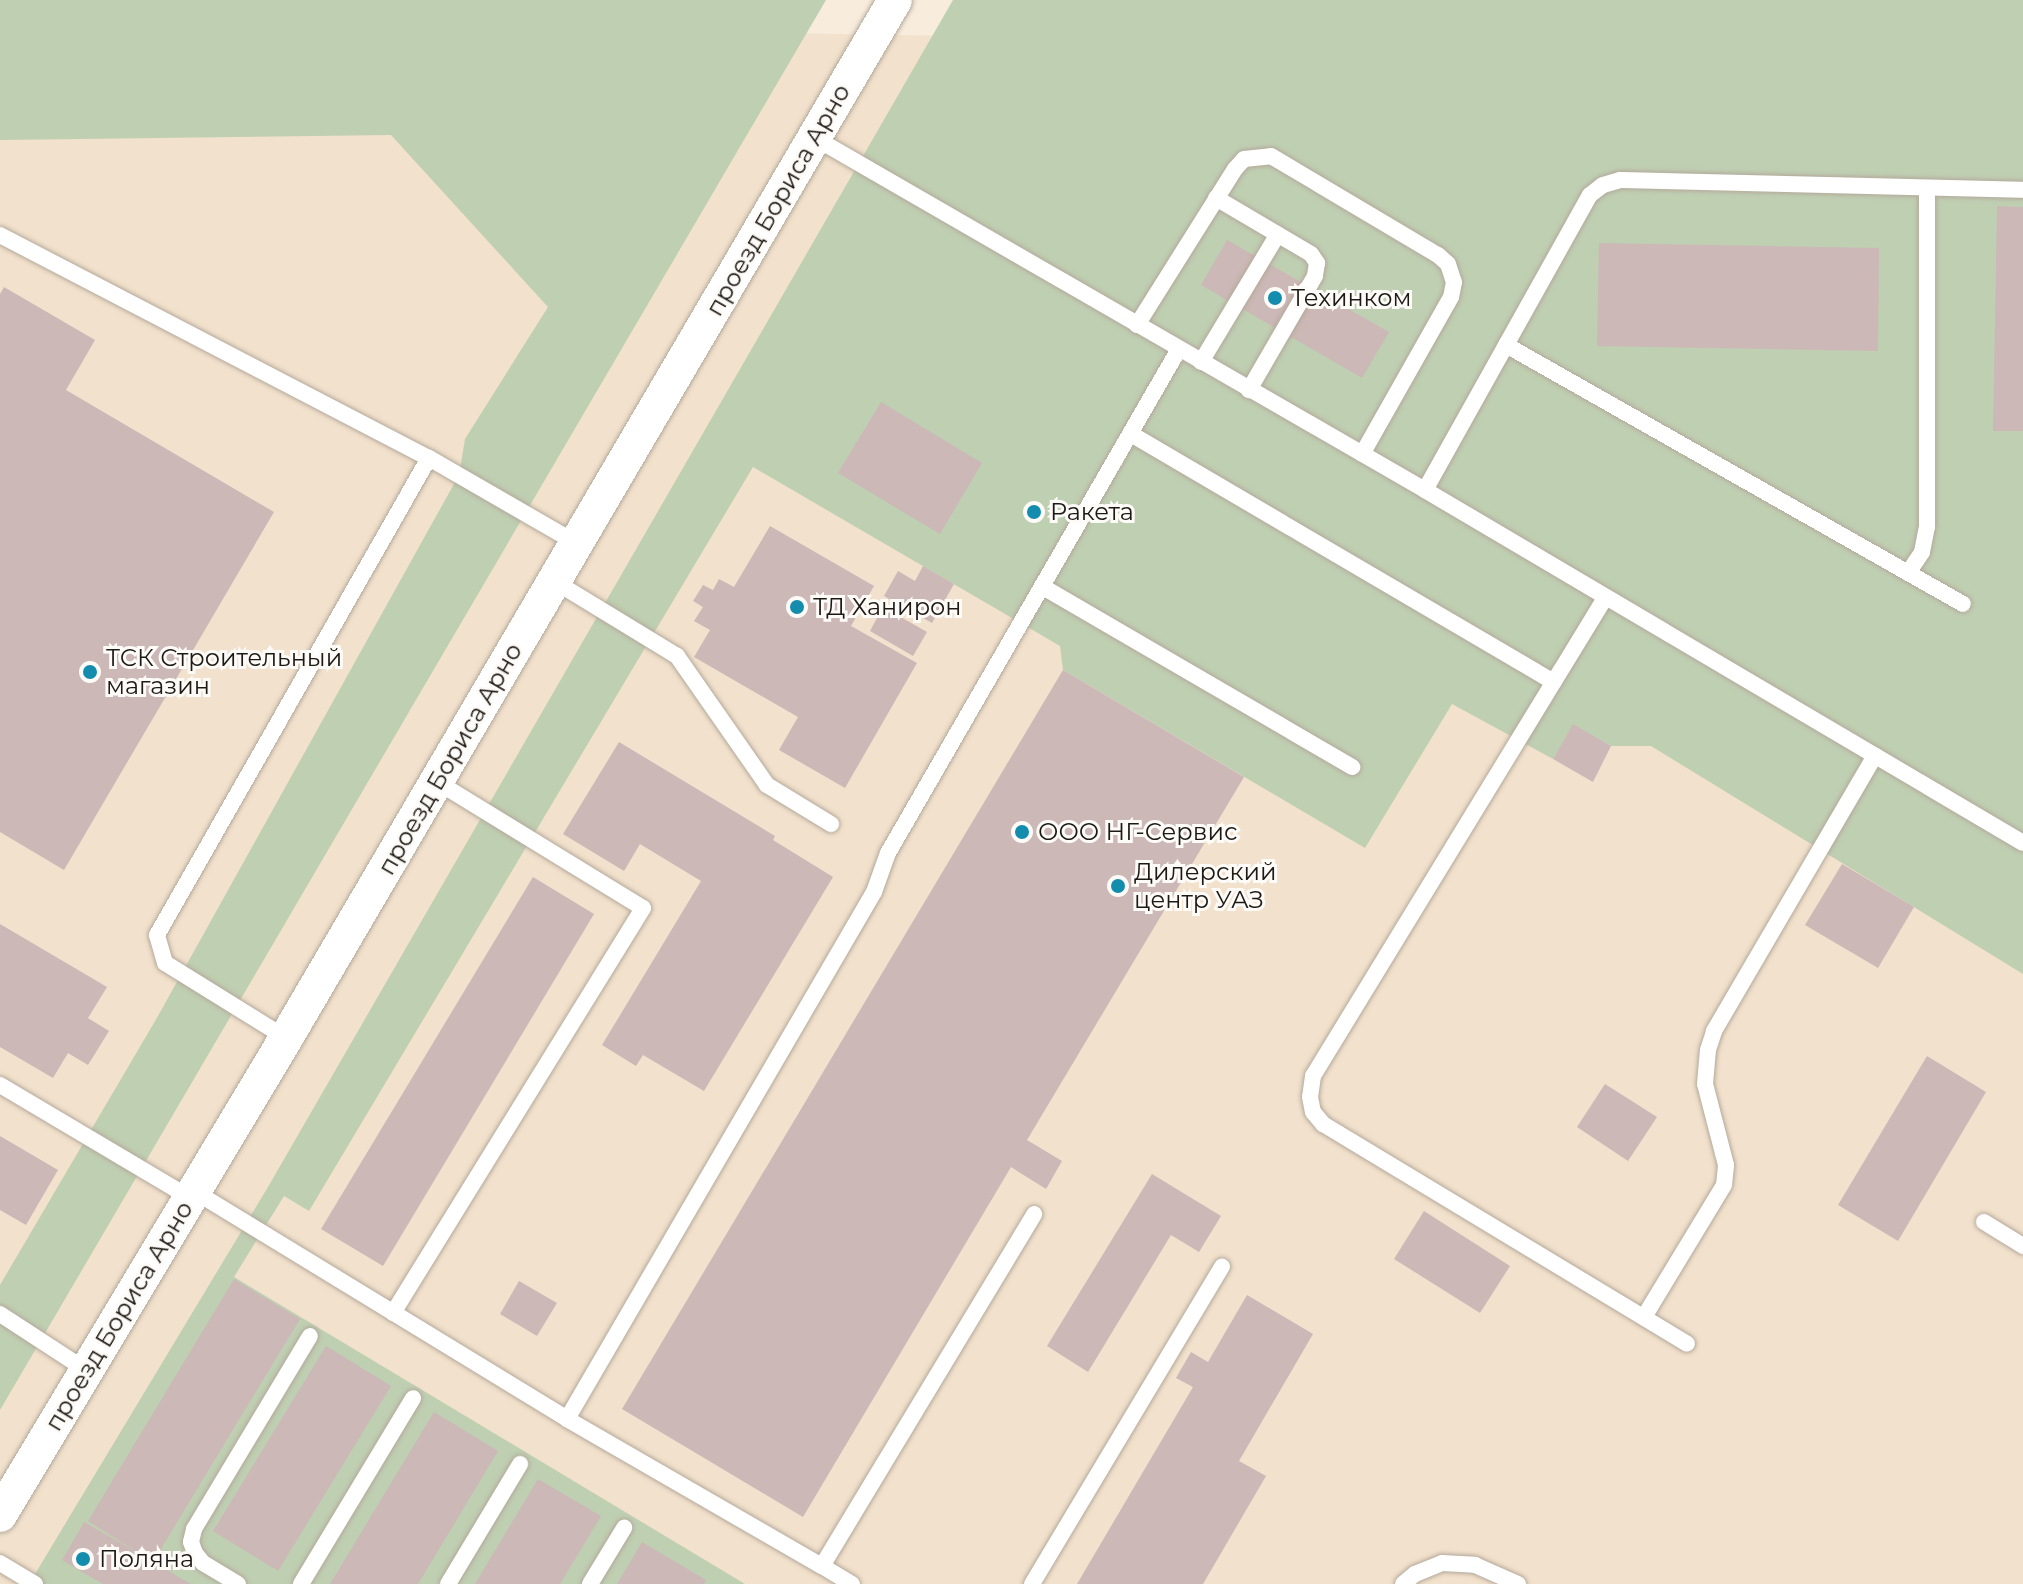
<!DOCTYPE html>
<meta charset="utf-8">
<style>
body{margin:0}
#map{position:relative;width:2023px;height:1584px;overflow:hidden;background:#f8ecdd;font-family:Montserrat,sans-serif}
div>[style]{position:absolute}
.built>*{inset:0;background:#f2e1cc}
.green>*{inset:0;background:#bfcfb2}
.building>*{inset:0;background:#ccb8b6}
.roads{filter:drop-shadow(0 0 2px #b4a99b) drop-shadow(0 0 2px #b4a99b)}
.service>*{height:16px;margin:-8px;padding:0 8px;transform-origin:8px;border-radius:8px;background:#fff}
.minor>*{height:34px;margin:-17px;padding:0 17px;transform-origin:17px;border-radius:17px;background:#fff}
.dots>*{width:22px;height:22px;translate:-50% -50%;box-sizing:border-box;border:4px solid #fdfbf8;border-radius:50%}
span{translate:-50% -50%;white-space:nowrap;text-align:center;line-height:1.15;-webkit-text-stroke:6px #fdfbf8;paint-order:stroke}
.street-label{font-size:24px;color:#1d1914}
.poi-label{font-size:24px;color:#1d1914}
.left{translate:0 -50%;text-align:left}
</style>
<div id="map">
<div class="built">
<div style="clip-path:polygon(0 20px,2023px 54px,2023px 1584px,0 1584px)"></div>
</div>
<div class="green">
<div style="clip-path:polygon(0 0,826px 0,0 1410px,0 1285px,158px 1016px,459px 475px,465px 439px,548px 307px,391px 135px,0 140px)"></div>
<div style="clip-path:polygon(953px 0,2023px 0,2023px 974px,1651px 746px,1611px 746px,1573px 725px,1553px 759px,1452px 704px,1365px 848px,1063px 670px,1060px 646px,753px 467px,309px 1211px,284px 1196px,234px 1277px,745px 1584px,29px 1584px,268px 1187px)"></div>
</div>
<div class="building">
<div style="clip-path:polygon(1997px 206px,2023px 207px,2023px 431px,1993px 431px)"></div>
<div style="clip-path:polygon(1227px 240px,1389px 332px,1362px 378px,1201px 285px)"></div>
<div style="clip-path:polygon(1599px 243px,1879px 248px,1878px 351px,1597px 346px)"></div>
<div style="clip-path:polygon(4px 287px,95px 340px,66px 390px,274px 512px,64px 870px,0 832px,0 294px)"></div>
<div style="clip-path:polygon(881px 402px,982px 463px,940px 534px,838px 473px)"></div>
<div style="clip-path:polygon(770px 526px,874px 586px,851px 626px,917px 663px,845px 788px,779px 750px,798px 717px,694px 657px,710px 630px,694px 621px,703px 607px,693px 601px,703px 585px,713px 590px,719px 579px,734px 587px)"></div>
<div style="clip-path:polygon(923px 566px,954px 584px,932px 623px,884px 596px,898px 571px,915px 581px)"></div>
<div style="clip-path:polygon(883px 607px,927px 632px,913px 656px,870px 631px)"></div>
<div style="clip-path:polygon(1063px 670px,1244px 777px,1027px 1140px,1062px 1161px,1046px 1189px,1011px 1167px,803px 1517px,622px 1409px)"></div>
<div style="clip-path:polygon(1573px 724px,1611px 746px,1593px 782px,1553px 759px)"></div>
<div style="clip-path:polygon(619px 742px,775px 836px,773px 840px,833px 877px,704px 1091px,643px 1055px,636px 1066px,602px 1045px,701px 881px,640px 844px,624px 871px,563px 834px)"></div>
<div style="clip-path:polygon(1842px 864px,1914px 907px,1878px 968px,1805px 925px)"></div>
<div style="clip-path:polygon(533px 877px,594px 914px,383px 1266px,321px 1229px)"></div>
<div style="clip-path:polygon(0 924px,107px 987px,88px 1018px,109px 1031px,88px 1065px,68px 1053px,53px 1078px,0 1047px)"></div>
<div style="clip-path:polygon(1927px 1056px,1986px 1092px,1898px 1241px,1838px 1205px)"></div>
<div style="clip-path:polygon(1605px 1084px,1657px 1117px,1628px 1161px,1577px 1127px)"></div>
<div style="clip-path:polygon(0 1136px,58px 1170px,26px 1225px,0 1210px)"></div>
<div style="clip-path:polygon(1152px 1174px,1221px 1216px,1199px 1252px,1171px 1235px,1088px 1372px,1047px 1346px)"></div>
<div style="clip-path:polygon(1424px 1211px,1510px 1266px,1480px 1313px,1394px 1259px)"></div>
<div style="clip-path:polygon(234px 1279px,300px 1319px,153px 1562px,191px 1584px,103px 1584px,62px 1560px,84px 1522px,140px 1554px,88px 1521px)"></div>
<div style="clip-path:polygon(519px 1281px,557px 1303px,537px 1336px,500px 1314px)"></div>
<div style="clip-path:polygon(1247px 1295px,1313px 1334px,1239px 1461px,1266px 1476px,1203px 1584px,1077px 1584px,1193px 1387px,1176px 1378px,1191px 1352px,1208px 1362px)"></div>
<div style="clip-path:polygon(326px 1346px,391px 1386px,278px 1571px,213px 1531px)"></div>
<div style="clip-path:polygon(434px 1412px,498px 1451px,418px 1584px,330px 1584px)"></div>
<div style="clip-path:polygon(538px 1479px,601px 1516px,560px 1584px,475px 1584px)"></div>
<div style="clip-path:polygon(642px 1542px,706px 1580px,704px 1584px,617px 1584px)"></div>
</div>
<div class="roads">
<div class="service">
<div style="left:815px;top:138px;width:704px;rotate:29.99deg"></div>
<div style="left:1425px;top:490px;width:338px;rotate:-60.8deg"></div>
<div style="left:1590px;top:195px;width:16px;rotate:-38deg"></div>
<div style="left:1603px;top:185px;width:18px;rotate:-16deg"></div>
<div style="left:1620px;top:180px;width:403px;rotate:1.4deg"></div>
<div style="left:1216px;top:198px;width:110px;rotate:30.5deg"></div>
<div style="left:1311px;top:254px;width:11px;rotate:56deg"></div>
<div style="left:1317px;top:263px;width:13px;rotate:99deg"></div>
<div style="left:1315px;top:276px;width:132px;rotate:120.1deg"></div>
<div style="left:0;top:235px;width:483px;rotate:27.5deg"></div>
<div style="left:429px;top:458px;width:170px;rotate:30deg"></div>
<div style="left:1137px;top:325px;width:184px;rotate:-57.9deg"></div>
<div style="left:1235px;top:169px;width:13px;rotate:-48deg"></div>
<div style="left:1244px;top:159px;width:27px;rotate:-6deg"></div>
<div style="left:1271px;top:156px;width:194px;rotate:30.7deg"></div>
<div style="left:1438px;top:255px;width:13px;rotate:42deg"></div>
<div style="left:1448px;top:264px;width:19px;rotate:72deg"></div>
<div style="left:1454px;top:282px;width:15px;rotate:101deg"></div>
<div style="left:1451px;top:297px;width:180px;rotate:119.5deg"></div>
<div style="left:1506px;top:345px;width:525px;rotate:29.54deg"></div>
<div style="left:1201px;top:362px;width:149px;rotate:-59deg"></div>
<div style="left:1131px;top:434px;width:490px;rotate:30.4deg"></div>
<div style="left:1425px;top:490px;width:694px;rotate:30.55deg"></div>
<div style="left:1908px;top:573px;width:25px;rotate:-56deg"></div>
<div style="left:1922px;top:552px;width:25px;rotate:-79deg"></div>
<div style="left:1927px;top:527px;width:339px;rotate:-90deg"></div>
<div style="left:554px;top:581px;width:144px;rotate:31.4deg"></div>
<div style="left:677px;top:656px;width:157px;rotate:55.1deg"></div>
<div style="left:767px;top:785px;width:75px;rotate:31.4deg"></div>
<div style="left:1043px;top:587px;width:358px;rotate:30.2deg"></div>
<div style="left:1605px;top:598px;width:560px;rotate:121.42deg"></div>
<div style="left:1313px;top:1076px;width:21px;rotate:98deg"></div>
<div style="left:1310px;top:1097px;width:15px;rotate:79deg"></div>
<div style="left:1313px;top:1112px;width:16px;rotate:50deg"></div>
<div style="left:1323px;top:1124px;width:425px;rotate:31.1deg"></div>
<div style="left:286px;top:1038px;width:142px;rotate:-148.2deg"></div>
<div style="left:165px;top:963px;width:29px;rotate:-106deg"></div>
<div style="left:157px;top:935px;width:549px;rotate:-60.31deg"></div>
<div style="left:0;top:1085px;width:221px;rotate:30.7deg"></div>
<div style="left:194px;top:1191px;width:437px;rotate:31.4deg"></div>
<div style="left:567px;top:1419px;width:294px;rotate:30deg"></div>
<div style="left:822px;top:1566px;width:411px;rotate:-58.9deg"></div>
<div style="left:1984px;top:1222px;width:46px;rotate:31.6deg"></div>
<div style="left:393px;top:1313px;width:476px;rotate:-58.3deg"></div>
<div style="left:643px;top:908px;width:241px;rotate:-148.5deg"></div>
<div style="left:0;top:1314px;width:103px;rotate:33.1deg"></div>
<div style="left:1644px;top:1317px;width:154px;rotate:-58.8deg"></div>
<div style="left:1724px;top:1185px;width:20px;rotate:-84deg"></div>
<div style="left:1726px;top:1165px;width:84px;rotate:-104.5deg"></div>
<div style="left:1705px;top:1084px;width:34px;rotate:-85deg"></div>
<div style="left:1708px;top:1050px;width:20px;rotate:-72deg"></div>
<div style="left:1714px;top:1031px;width:319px;rotate:-59.7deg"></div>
<div style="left:567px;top:1419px;width:610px;rotate:-59.78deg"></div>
<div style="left:874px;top:892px;width:41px;rotate:-70.3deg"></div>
<div style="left:888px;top:853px;width:582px;rotate:-60deg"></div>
<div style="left:0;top:1563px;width:41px;rotate:31deg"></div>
<div style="left:822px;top:1566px;width:35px;rotate:31deg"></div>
<div style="left:238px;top:1584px;width:41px;rotate:-149deg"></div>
<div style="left:203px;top:1563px;width:13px;rotate:-129deg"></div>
<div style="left:195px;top:1553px;width:12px;rotate:-110deg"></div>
<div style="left:191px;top:1542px;width:13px;rotate:-77deg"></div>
<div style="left:194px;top:1529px;width:225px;rotate:-59deg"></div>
<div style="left:301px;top:1584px;width:217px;rotate:-58.9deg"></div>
<div style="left:448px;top:1584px;width:140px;rotate:-59deg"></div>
<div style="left:590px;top:1584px;width:66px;rotate:-58.7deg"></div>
<div style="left:1032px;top:1584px;width:370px;rotate:-59.1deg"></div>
<div style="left:1403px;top:1584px;width:16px;rotate:-40deg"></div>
<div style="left:1415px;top:1574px;width:29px;rotate:-22deg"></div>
<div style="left:1442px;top:1563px;width:33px;rotate:3deg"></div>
<div style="left:1475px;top:1565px;width:47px;rotate:23.8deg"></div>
</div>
<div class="minor">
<div style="left:0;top:1515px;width:556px;rotate:-59.05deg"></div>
<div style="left:286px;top:1038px;width:1203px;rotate:-59.6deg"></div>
</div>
</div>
<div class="dots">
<div style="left:1275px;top:298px;background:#148cae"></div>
<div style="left:1034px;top:512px;background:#148cae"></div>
<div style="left:797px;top:607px;background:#148cae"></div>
<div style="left:90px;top:672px;background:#148cae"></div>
<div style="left:1022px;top:832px;background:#148cae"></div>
<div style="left:1118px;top:886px;background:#148cae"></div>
<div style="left:83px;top:1559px;background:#148cae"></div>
</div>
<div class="street-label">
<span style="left:778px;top:200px;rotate:-60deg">проезд Бориса Арно</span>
<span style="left:450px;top:759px;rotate:-60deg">проезд Бориса Арно</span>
<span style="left:119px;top:1316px;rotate:-59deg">проезд Бориса Арно</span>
</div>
<div class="poi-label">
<span class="left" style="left:1291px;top:298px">Техинком</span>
<span class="left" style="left:1050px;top:512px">Ракета</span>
<span class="left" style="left:813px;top:607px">ТД Ханирон</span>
<span class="left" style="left:106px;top:672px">ТСК Строительный<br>магазин</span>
<span class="left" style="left:1038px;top:832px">ООО НГ-Сервис</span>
<span class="left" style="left:1134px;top:886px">Дилерский<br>центр УАЗ</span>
<span class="left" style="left:99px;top:1559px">Поляна</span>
</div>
</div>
